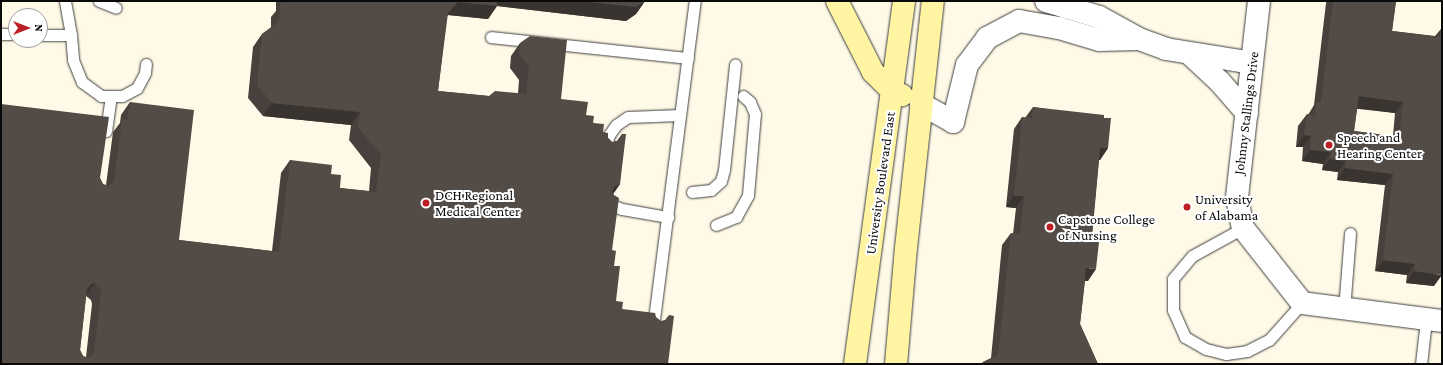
<!DOCTYPE html>
<style>
body{margin:0}
#map{position:relative;width:1443px;height:365px;overflow:hidden;background:#fffae7;font-family:"Crimson Pro",serif}
div>[style]{position:absolute}
.roads{filter:drop-shadow(0 0 1px #3d3d3d) drop-shadow(0 0 1px #3d3d3d)}
.lane>*{height:11px;margin:-5.5px;padding:0 5.5px;transform-origin:5.5px;border-radius:5.5px;background:#fff}
.street>*{height:22px;margin:-11px;padding:0 11px;transform-origin:11px;border-radius:11px;background:#fff}
.secondary>*{height:22px;margin:-11px;padding:0 11px;transform-origin:11px;border-radius:11px;background:#fff4a2}
.wall>*{inset:0;background:#47403c}
.shaded-wall>*{inset:0;background:#3a3431}
.building>*{inset:0;background:#534b46}
.dots>*{width:11px;height:11px;translate:-50% -50%;box-sizing:border-box;border:2px solid #fff;border-radius:50%}
span{translate:-50% -50%;white-space:nowrap;text-align:center;line-height:1.15;-webkit-text-stroke:4px #fff;paint-order:stroke}
.street-label{font-size:14px;color:#0a0a0a}
.poi-label{font-size:14px;color:#0a0a0a}
.left{translate:0 -50%;text-align:left}
.frame{position:absolute;inset:0;border:2px solid #0a0a0a;pointer-events:none}
.north{position:absolute;left:8px;top:8px;width:40px;height:40px;box-sizing:border-box;background:#fff;border:1px solid #9d9d9d;border-radius:50%;rotate:90deg;font-size:11px;font-weight:700;line-height:16px;text-align:center;color:#0a0a0a}
.north::after{content:'';display:block;margin:auto;width:14px;height:18px;background:#bd1f27;clip-path:polygon(50% 0,100% 100%,50% 72%,0 100%)}
</style>
<div id="map">
<div class="roads">
<div class="lane">
<div style="left:65px;top:1px;width:35px;rotate:80deg"></div>
<div style="left:71px;top:35px;width:25px;rotate:85deg"></div>
<div style="left:73px;top:60px;width:24px;rotate:68deg"></div>
<div style="left:82px;top:82px;width:24px;rotate:36deg"></div>
<div style="left:101px;top:96px;width:21px"></div>
<div style="left:122px;top:96px;width:17px;rotate:-28deg"></div>
<div style="left:137px;top:88px;width:17px;rotate:-62deg"></div>
<div style="left:145px;top:73px;width:9px;rotate:-84deg"></div>
<div style="left:99px;top:1px;width:18px;rotate:22deg"></div>
<div style="left:1px;top:34px;width:15px"></div>
<div style="left:40px;top:35px;width:31px"></div>
<div style="left:491px;top:37px;width:198px;rotate:6.1deg"></div>
<div style="left:106px;top:131px;width:35px;rotate:-82deg"></div>
<div style="left:605px;top:149px;width:15px;rotate:-74deg"></div>
<div style="left:609px;top:135px;width:12px;rotate:-55deg"></div>
<div style="left:616px;top:125px;width:14px;rotate:-34deg"></div>
<div style="left:628px;top:117px;width:52px;rotate:-2.2deg"></div>
<div style="left:692px;top:192px;width:19px;rotate:-6deg"></div>
<div style="left:711px;top:190px;width:13px;rotate:-42deg"></div>
<div style="left:721px;top:181px;width:11px;rotate:-75deg"></div>
<div style="left:724px;top:170px;width:106px;rotate:-84deg"></div>
<div style="left:610px;top:204px;width:13px;rotate:23deg"></div>
<div style="left:622px;top:209px;width:47px;rotate:9.9deg"></div>
<div style="left:716px;top:225px;width:22px;rotate:-22deg"></div>
<div style="left:736px;top:217px;width:25px;rotate:-61deg"></div>
<div style="left:748px;top:195px;width:81px;rotate:-85.1deg"></div>
<div style="left:755px;top:114px;width:13px;rotate:-113deg"></div>
<div style="left:750px;top:102px;width:9px;rotate:-139deg"></div>
<div style="left:1243px;top:228px;width:58px;rotate:151.2deg"></div>
<div style="left:1192px;top:256px;width:30px;rotate:130deg"></div>
<div style="left:1173px;top:279px;width:31px;rotate:90deg"></div>
<div style="left:1173px;top:310px;width:30px;rotate:66deg"></div>
<div style="left:1185px;top:337px;width:24px;rotate:30deg"></div>
<div style="left:1206px;top:349px;width:21px;rotate:14deg"></div>
<div style="left:1226px;top:354px;width:21px;rotate:-8deg"></div>
<div style="left:1247px;top:351px;width:25px;rotate:-27deg"></div>
<div style="left:1269px;top:340px;width:50px;rotate:-48.3deg"></div>
<div style="left:1344px;top:310px;width:77px;rotate:-85.5deg"></div>
<div style="left:653px;top:327px;width:329px;rotate:-82.7deg"></div>
<div style="left:1421px;top:364px;width:44px;rotate:-83.5deg"></div>
</div>
<div class="street">
<div style="left:1046px;top:1px;width:55px;rotate:16.8deg"></div>
<div style="left:1099px;top:17px;width:46px;rotate:28.8deg"></div>
<div style="left:1139px;top:39px;width:29px;rotate:20deg"></div>
<div style="left:1166px;top:49px;width:87px;rotate:9.2deg"></div>
<div style="left:1259px;top:1px;width:198px;rotate:96.4deg"></div>
<div style="left:1237px;top:198px;width:31px;rotate:79deg"></div>
<div style="left:1243px;top:228px;width:95px;rotate:51.8deg"></div>
<div style="left:1302px;top:303px;width:141px;rotate:7.3deg"></div>
<div style="left:1190px;top:54px;width:41px;rotate:43deg"></div>
<div style="left:1220px;top:82px;width:41px;rotate:48.9deg"></div>
<div style="left:921px;top:104px;width:37px;rotate:29deg"></div>
<div style="left:953px;top:122px;width:59px;rotate:-76.2deg"></div>
<div style="left:967px;top:65px;width:34px;rotate:-53deg"></div>
<div style="left:987px;top:38px;width:36px;rotate:-28deg"></div>
<div style="left:1019px;top:21px;width:41px;rotate:9.9deg"></div>
<div style="left:1059px;top:28px;width:42px;rotate:16.7deg"></div>
<div style="left:1099px;top:40px;width:40px;rotate:-1.4deg"></div>
</div>
<div class="secondary">
<div style="left:837px;top:1px;width:80px;rotate:63.1deg"></div>
<div style="left:873px;top:72px;width:27px;rotate:45deg"></div>
<div style="left:892px;top:91px;width:11px;rotate:22deg"></div>
<div style="left:855px;top:364px;width:366px;rotate:-82.3deg"></div>
<div style="left:896px;top:364px;width:116px;rotate:-85.1deg"></div>
<div style="left:906px;top:248px;width:248px;rotate:-83.8deg"></div>
</div>
</div>
<div class="wall">
<div style="clip-path:polygon(evenodd,276px 1px,645px 1px,636px 14px,626px 21px,497px 6px,488px 19px,448px 15px,447px 16px,438px 91px,489px 96px,518px 93px,519px 80px,510px 68px,511px 56px,520px 43px,561px 99px,586px 115px,612px 142px,617px 141px,622px 134px,620px 184px,613px 194px,612px 250px,616px 301px,668px 364px,1px 364px,100px 178px,103px 184px,106px 185px,113px 132px,120px 123px,121px 115px,130px 102px,179px 240px,272px 251px,281px 173px,290px 160px,331px 174px,340px 188px,369px 191px,371px 168px,349px 140px,351px 125px,263px 116px,248px 98px,253px 47px,262px 34px,271px 28px,271px 17px,276px 11px,276px 1px,86px 296px,91px 300px,92px 304px,86px 357px,83px 356px,80px 350px,86px 296px)"></div>
<div style="clip-path:polygon(evenodd,1327px 1px,1396px 1px,1392px 31px,1435px 36px,1441px 29px,1434px 286px,1406px 283px,1407px 275px,1375px 271px,1385px 185px,1337px 180px,1338px 172px,1322px 170px,1323px 164px,1302px 161px,1303px 147px,1296px 147px,1298px 126px,1307px 114px,1308px 115px,1314px 105px,1326px 3px,1327px 1px,1357px 108px,1395px 113px,1393px 136px,1354px 131px,1357px 108px)"></div>
<div style="clip-path:polygon(1033px 107px,1104px 118px,1108px 148px,1100px 160px,1099px 160px,1088px 281px,1085px 281px,1080px 324px,1098px 364px,981px 364px,983px 362px,991px 358px,1002px 245px,1011px 233px,1013px 234px,1016px 208px,1006px 207px,1014px 129px,1022px 117px,1025px 118px)"></div>
</div>
<div class="shaded-wall">
<div style="clip-path:polygon(492px 1px,645px 1px,636px 14px,626px 21px,489px 5px)"></div>
<div style="clip-path:polygon(458px 2px,497px 6px,488px 19px,448px 15px,438px 27px,448px 13px)"></div>
<div style="clip-path:polygon(1359px 96px,1403px 102px,1395px 113px,1350px 108px)"></div>
<div style="clip-path:polygon(272px 103px,360px 112px,351px 125px,263px 116px)"></div>
<div style="clip-path:polygon(1304px 135px,1311px 136px,1303px 147px,1296px 147px)"></div>
<div style="clip-path:polygon(1100px 148px,1108px 148px,1100px 160px,1092px 159px)"></div>
<div style="clip-path:polygon(1310px 150px,1331px 152px,1323px 164px,1302px 161px)"></div>
<div style="clip-path:polygon(1330px 159px,1346px 161px,1338px 172px,1322px 170px)"></div>
<div style="clip-path:polygon(1345px 168px,1393px 174px,1385px 185px,1337px 180px)"></div>
<div style="clip-path:polygon(620px 184px,611px 197px,605px 199px,615px 186px)"></div>
<div style="clip-path:polygon(1014px 196px,1024px 196px,1016px 208px,1006px 207px)"></div>
<div style="clip-path:polygon(1383px 260px,1415px 264px,1407px 275px,1375px 271px)"></div>
<div style="clip-path:polygon(1086px 268px,1096px 269px,1088px 281px,1078px 280px)"></div>
<div style="clip-path:polygon(1414px 271px,1442px 275px,1434px 286px,1406px 283px)"></div>
<div style="clip-path:polygon(95px 283px,86px 296px,82px 297px,91px 284px)"></div>
</div>
<div class="building">
<div style="clip-path:polygon(evenodd,284px 1px,497px 1px,497px 6px,458px 2px,448px 13px,438px 91px,489px 96px,495px 91px,526px 94px,529px 67px,519px 54px,520px 43px,530px 36px,567px 40px,561px 99px,588px 102px,586px 115px,594px 116px,593px 123px,604px 124px,603px 132px,608px 133px,608px 138px,612px 142px,619px 141px,622px 134px,626px 134px,620px 184px,615px 186px,612px 191px,614px 195px,619px 198px,612px 250px,616px 251px,614px 266px,620px 266px,616px 301px,623px 302px,622px 309px,655px 313px,656px 317px,661px 321px,665px 320px,669px 315px,674px 316px,668px 364px,1px 364px,1px 104px,109px 117px,100px 178px,103px 184px,107px 186px,113px 183px,114px 180px,122px 119px,127px 120px,130px 102px,194px 110px,179px 240px,279px 252px,290px 160px,332px 165px,331px 174px,341px 175px,340px 188px,376px 192px,381px 155px,358px 127px,360px 112px,272px 103px,257px 85px,262px 34px,279px 21px,280px 4px,284px 1px,95px 283px,100px 287px,101px 291px,94px 352px,93px 355px,87px 358px,83px 356px,80px 350px,87px 289px,91px 284px,95px 283px)"></div>
<div style="clip-path:polygon(579px 1px,645px 1px,636px 7px)"></div>
<div style="clip-path:polygon(evenodd,1333px 1px,1396px 1px,1392px 31px,1440px 37px,1441px 29px,1442px 29px,1442px 275px,1414px 271px,1415px 264px,1383px 260px,1393px 174px,1345px 168px,1346px 161px,1330px 159px,1331px 152px,1310px 150px,1311px 136px,1304px 135px,1307px 114px,1315px 116px,1316px 102px,1321px 102px,1333px 1px,1359px 96px,1403px 102px,1399px 137px,1354px 131px,1359px 96px)"></div>
<div style="clip-path:polygon(1033px 107px,1104px 115px,1104px 118px,1111px 118px,1108px 148px,1100px 148px,1091px 242px,1099px 242px,1096px 269px,1086px 268px,1080px 324px,1098px 364px,983px 364px,983px 362px,998px 355px,1011px 233px,1020px 234px,1024px 196px,1014px 196px,1022px 117px,1032px 118px)"></div>
</div>
<div class="dots">
<div style="left:1329px;top:145px;background:#bd1f27"></div>
<div style="left:426px;top:203px;background:#bd1f27"></div>
<div style="left:1187px;top:207px;background:#bd1f27"></div>
<div style="left:1050px;top:227px;background:#bd1f27"></div>
</div>
<div class="street-label">
<span style="left:1246px;top:113px;rotate:-83deg">Johnny Stallings Drive</span>
<span style="left:880px;top:183px;rotate:-82deg">University Boulevard East</span>
</div>
<div class="poi-label">
<span class="left" style="left:1337px;top:145px">Speech and<br>Hearing Center</span>
<span class="left" style="left:435px;top:203px">DCH Regional<br>Medical Center</span>
<span class="left" style="left:1195px;top:207px">University<br>of Alabama</span>
<span class="left" style="left:1058px;top:227px">Capstone College<br>of Nursing</span>
</div>
<div class="frame"></div>
<div class="north">N</div>
</div>
